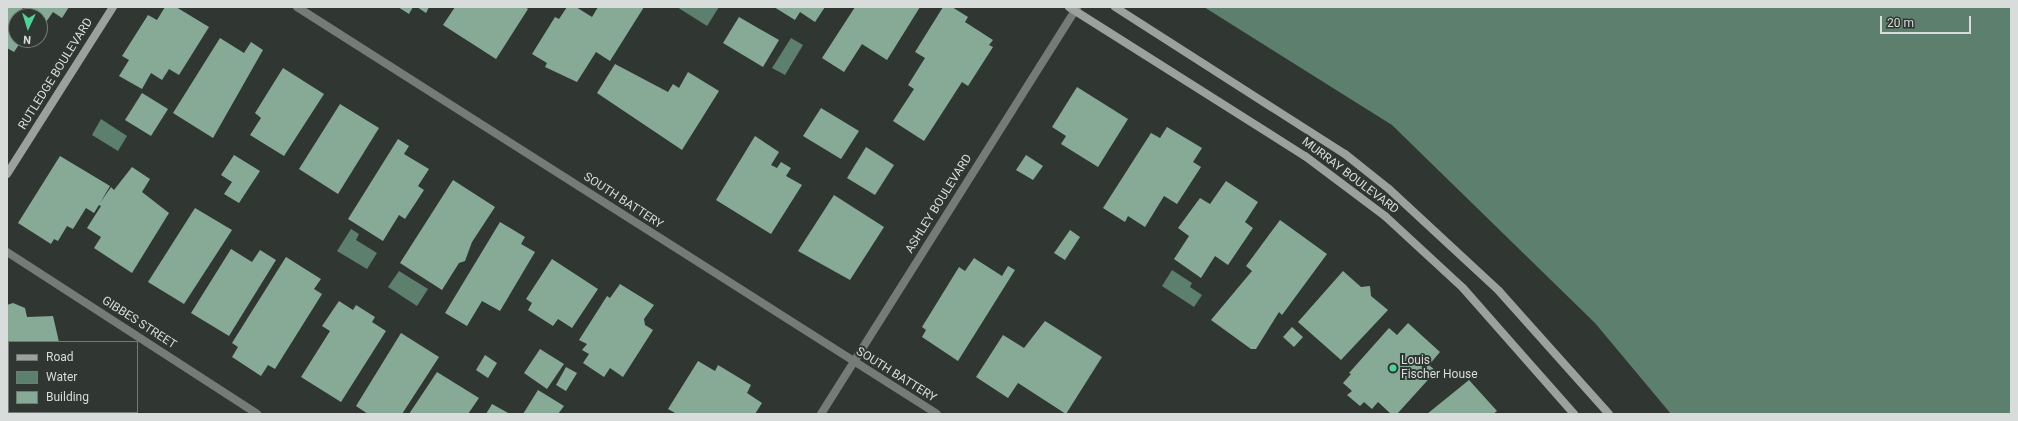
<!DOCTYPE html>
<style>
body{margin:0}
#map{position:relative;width:2018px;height:421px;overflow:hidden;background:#303733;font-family:Roboto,sans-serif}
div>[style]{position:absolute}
.water>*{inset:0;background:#5d7f6d}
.building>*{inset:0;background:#87aa97}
.street>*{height:8px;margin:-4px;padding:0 4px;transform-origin:4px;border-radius:4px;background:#777b78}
.secondary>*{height:8px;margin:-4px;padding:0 4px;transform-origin:4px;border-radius:4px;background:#9ca19e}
.dots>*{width:11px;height:11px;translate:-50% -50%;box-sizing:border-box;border:2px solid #303733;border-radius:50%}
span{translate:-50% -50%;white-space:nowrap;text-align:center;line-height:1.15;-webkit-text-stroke:4px #303733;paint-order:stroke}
.street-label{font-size:12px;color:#d8dcda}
.poi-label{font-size:12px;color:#d8dcda}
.left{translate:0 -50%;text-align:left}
.frame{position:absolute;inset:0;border:8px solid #d8dcda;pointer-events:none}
.legend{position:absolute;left:8px;top:341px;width:130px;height:72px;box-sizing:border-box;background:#303733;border:1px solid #737976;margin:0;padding:5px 7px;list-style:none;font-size:12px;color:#d8dcda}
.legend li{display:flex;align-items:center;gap:8px;height:20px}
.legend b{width:20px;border:1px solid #737976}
.north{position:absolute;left:8px;top:8px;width:40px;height:40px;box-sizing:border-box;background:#303733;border:1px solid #737976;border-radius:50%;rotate:184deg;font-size:11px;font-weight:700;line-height:16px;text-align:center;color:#d8dcda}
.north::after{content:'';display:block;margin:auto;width:14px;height:18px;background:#4ed399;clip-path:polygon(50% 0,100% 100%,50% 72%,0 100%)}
.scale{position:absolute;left:1880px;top:16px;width:91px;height:18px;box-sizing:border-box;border:2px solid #d8dcda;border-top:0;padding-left:5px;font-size:12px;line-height:14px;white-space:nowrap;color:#d8dcda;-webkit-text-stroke:3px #303733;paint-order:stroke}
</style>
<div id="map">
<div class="water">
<div style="clip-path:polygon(677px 7px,719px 7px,707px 26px)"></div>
<div style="clip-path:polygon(1204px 7px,2011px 7px,2011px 414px,1671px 414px,1595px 323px,1392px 125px)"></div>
<div style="clip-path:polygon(791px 38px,803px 45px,785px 75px,772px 68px)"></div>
<div style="clip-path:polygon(101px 119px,127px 136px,118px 151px,92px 135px)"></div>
<div style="clip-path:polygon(351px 229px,359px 234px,356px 240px,377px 253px,367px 269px,337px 251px)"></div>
<div style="clip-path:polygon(1172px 270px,1192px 283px,1190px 287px,1202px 295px,1194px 307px,1162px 286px)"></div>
<div style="clip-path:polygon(399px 271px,428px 289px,417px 306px,388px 287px)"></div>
</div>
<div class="building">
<div style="clip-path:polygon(7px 7px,20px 7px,34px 16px,16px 16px,16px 40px,22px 40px,14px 52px,7px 48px)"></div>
<div style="clip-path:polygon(23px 7px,69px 7px,62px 18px,53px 12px,46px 22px)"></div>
<div style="clip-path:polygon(165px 7px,176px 7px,209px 27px,179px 75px,169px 69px,162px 80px,151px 73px,142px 89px,119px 76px,129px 60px,122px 56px,148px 15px,157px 20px)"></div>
<div style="clip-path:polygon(398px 7px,413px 7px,409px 14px)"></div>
<div style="clip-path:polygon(417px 7px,429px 7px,426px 13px)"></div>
<div style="clip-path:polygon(455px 7px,525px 7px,528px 9px,496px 59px,443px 25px)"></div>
<div style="clip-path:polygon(567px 7px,576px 7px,592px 17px,598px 7px,644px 7px,610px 61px,596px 52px,577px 82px,545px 67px,547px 63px,532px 54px,555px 17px,559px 19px)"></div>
<div style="clip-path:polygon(774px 7px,825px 7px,815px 22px,800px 12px,795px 20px)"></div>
<div style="clip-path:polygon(855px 7px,920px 7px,887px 60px,862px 44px,844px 72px,822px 58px)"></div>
<div style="clip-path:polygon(943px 7px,952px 7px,968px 17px,965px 22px,993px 40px,989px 45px,993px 47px,968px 86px,962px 82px,924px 141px,893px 121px,914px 89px,908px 85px,925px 58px,915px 52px)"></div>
<div style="clip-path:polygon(739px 17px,779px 40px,763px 67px,723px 43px)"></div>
<div style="clip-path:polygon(220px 38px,244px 53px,251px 42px,263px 50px,213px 138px,173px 113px)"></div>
<div style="clip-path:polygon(615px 64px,668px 92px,673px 84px,679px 88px,688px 72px,719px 91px,682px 150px,597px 93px)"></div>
<div style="clip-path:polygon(283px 68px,324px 94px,284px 156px,250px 135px,261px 118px,255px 113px)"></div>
<div style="clip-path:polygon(1077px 87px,1128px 119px,1098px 167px,1061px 144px,1066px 136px,1052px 127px)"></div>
<div style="clip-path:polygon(142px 93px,168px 109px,151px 136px,125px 120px)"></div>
<div style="clip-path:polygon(340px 104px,379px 128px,338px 194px,299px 169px)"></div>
<div style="clip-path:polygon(821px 108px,859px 131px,841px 159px,803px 136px)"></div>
<div style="clip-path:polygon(1167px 127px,1202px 148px,1193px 162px,1201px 167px,1177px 204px,1164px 196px,1145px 227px,1128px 216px,1125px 222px,1103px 208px,1151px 133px,1160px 138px)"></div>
<div style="clip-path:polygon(755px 136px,779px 152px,771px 165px,777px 168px,781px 162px,791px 168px,786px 176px,802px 185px,771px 234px,716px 200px)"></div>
<div style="clip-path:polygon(398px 139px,409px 146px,404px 154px,429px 169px,418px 186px,424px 190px,405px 219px,399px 215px,383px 241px,348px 219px)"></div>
<div style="clip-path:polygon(866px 147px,894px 165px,875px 195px,847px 178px)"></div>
<div style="clip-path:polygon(234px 155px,260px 171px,239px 203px,224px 194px,232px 182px,221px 175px)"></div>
<div style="clip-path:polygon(1026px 155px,1043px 166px,1033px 180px,1016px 170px)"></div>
<div style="clip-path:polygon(60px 156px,110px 186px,100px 203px,111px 187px,114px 190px,132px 167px,150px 179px,142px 192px,169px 213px,132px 273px,94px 248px,101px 237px,87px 228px,101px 206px,99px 205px,94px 213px,86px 208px,73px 229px,67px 226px,58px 241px,54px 239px,51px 244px,18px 223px)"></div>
<div style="clip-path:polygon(453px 180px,495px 207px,472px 242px,465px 261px,459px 263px,442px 290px,400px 263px)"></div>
<div style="clip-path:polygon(1226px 181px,1258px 202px,1245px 222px,1253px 228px,1228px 265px,1215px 256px,1201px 278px,1174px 259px,1189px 236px,1178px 228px,1200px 198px,1210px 204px)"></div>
<div style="clip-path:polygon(834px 195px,884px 227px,850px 280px,798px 251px)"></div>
<div style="clip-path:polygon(195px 208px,232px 230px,184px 304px,148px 282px)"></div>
<div style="clip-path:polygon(1280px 220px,1327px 254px,1282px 315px,1279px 312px,1256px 349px,1251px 349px,1211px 320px,1252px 271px,1246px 266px)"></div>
<div style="clip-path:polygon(500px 222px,525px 237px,521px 244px,535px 252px,500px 311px,482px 301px,467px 326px,445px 313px)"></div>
<div style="clip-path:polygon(1070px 230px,1080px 237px,1065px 260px,1054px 253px)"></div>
<div style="clip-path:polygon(231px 249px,252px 262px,260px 250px,276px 260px,229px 336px,191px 313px)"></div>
<div style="clip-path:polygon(286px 257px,321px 279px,314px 289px,322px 294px,275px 369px,268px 365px,261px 376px,232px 357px,238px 347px,232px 343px)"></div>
<div style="clip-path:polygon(974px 258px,1002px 276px,1008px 266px,1015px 270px,958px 361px,922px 337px,926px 330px,922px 327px,959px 267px,965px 271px)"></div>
<div style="clip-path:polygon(552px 259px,598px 289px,572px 328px,558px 319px,553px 326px,528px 310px,532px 303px,526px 299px)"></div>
<div style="clip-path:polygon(1343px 271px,1361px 287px,1370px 286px,1371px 296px,1388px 310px,1341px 360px,1298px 322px)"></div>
<div style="clip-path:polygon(620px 284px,654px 305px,644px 319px,645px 325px,653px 330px,623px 377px,610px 368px,604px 377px,583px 363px,589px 354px,582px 350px,587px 344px,579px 340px,607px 296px,610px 298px)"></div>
<div style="clip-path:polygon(339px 301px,353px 310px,356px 305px,375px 317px,372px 322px,386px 331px,341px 402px,301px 377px,330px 331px,322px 326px)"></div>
<div style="clip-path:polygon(13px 303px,25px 308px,27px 317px,53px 316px,59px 342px,9px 342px,9px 412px,55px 414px,7px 414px,7px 305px)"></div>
<div style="clip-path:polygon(1045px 321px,1102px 357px,1066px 414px,1018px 383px,1008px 398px,976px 377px,1003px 335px,1024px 348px)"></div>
<div style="clip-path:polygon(1408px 323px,1440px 352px,1429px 365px,1436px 371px,1397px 414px,1391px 414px,1378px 402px,1372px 409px,1364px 402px,1360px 406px,1347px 395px,1352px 391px,1343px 383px,1351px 374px,1349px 373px,1389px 328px,1397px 335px)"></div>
<div style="clip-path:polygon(1292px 327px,1303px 337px,1294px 347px,1283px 337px)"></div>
<div style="clip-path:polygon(401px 333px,439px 357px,402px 414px,368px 414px,356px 406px)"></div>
<div style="clip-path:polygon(540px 349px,564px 364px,547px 389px,524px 373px)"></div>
<div style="clip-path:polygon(485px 355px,497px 363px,488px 378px,476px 370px)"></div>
<div style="clip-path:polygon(698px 361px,715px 371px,718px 365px,751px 385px,747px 393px,762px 403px,755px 414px,677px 414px,668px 409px)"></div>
<div style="clip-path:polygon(566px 367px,577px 373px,566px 391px,556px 385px)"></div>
<div style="clip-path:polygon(437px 372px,479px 398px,468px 414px,409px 414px)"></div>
<div style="clip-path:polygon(1469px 380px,1497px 411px,1493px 414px,1427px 414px)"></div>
<div style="clip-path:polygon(538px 390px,564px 406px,558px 414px,523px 414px)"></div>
<div style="clip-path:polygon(492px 404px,510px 414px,486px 414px)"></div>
<div style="clip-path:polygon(65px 412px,123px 412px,122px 414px)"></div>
</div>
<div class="street">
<div style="left:297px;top:7px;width:758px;rotate:32.45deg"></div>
<div style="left:7px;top:252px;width:298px;rotate:32.9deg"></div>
<div style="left:821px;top:414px;width:481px;rotate:-57.8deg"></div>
</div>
<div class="secondary">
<div style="left:1069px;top:7px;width:279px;rotate:32.3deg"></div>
<div style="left:1305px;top:156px;width:100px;rotate:36.9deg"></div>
<div style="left:1385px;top:216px;width:106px;rotate:42.7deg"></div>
<div style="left:1463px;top:288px;width:168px;rotate:48.6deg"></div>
<div style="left:1115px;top:7px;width:273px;rotate:32.6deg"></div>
<div style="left:1345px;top:154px;width:56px;rotate:38.5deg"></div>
<div style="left:1389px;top:189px;width:150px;rotate:42.8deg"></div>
<div style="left:1499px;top:291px;width:165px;rotate:48.2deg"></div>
<div style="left:7px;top:174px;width:198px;rotate:-57.6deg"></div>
</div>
<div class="dots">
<div style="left:1393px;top:368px;background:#4ed399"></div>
</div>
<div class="street-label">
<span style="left:56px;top:74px;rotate:-58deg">RUTLEDGE BOULEVARD</span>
<span style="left:1350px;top:176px;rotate:37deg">MURRAY BOULEVARD</span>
<span style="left:623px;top:201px;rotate:33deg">SOUTH BATTERY</span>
<span style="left:939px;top:204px;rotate:-58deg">ASHLEY BOULEVARD</span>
<span style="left:139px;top:323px;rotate:33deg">GIBBES STREET</span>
<span style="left:896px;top:375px;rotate:32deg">SOUTH BATTERY</span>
</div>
<div class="poi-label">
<span class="left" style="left:1401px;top:368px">Louis<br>Fischer House</span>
</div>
<div class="frame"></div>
<ul class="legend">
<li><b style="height:5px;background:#9ca19e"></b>Road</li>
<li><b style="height:11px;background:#5d7f6d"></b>Water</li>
<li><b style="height:11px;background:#87aa97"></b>Building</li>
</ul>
<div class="north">N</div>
<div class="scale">20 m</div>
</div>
